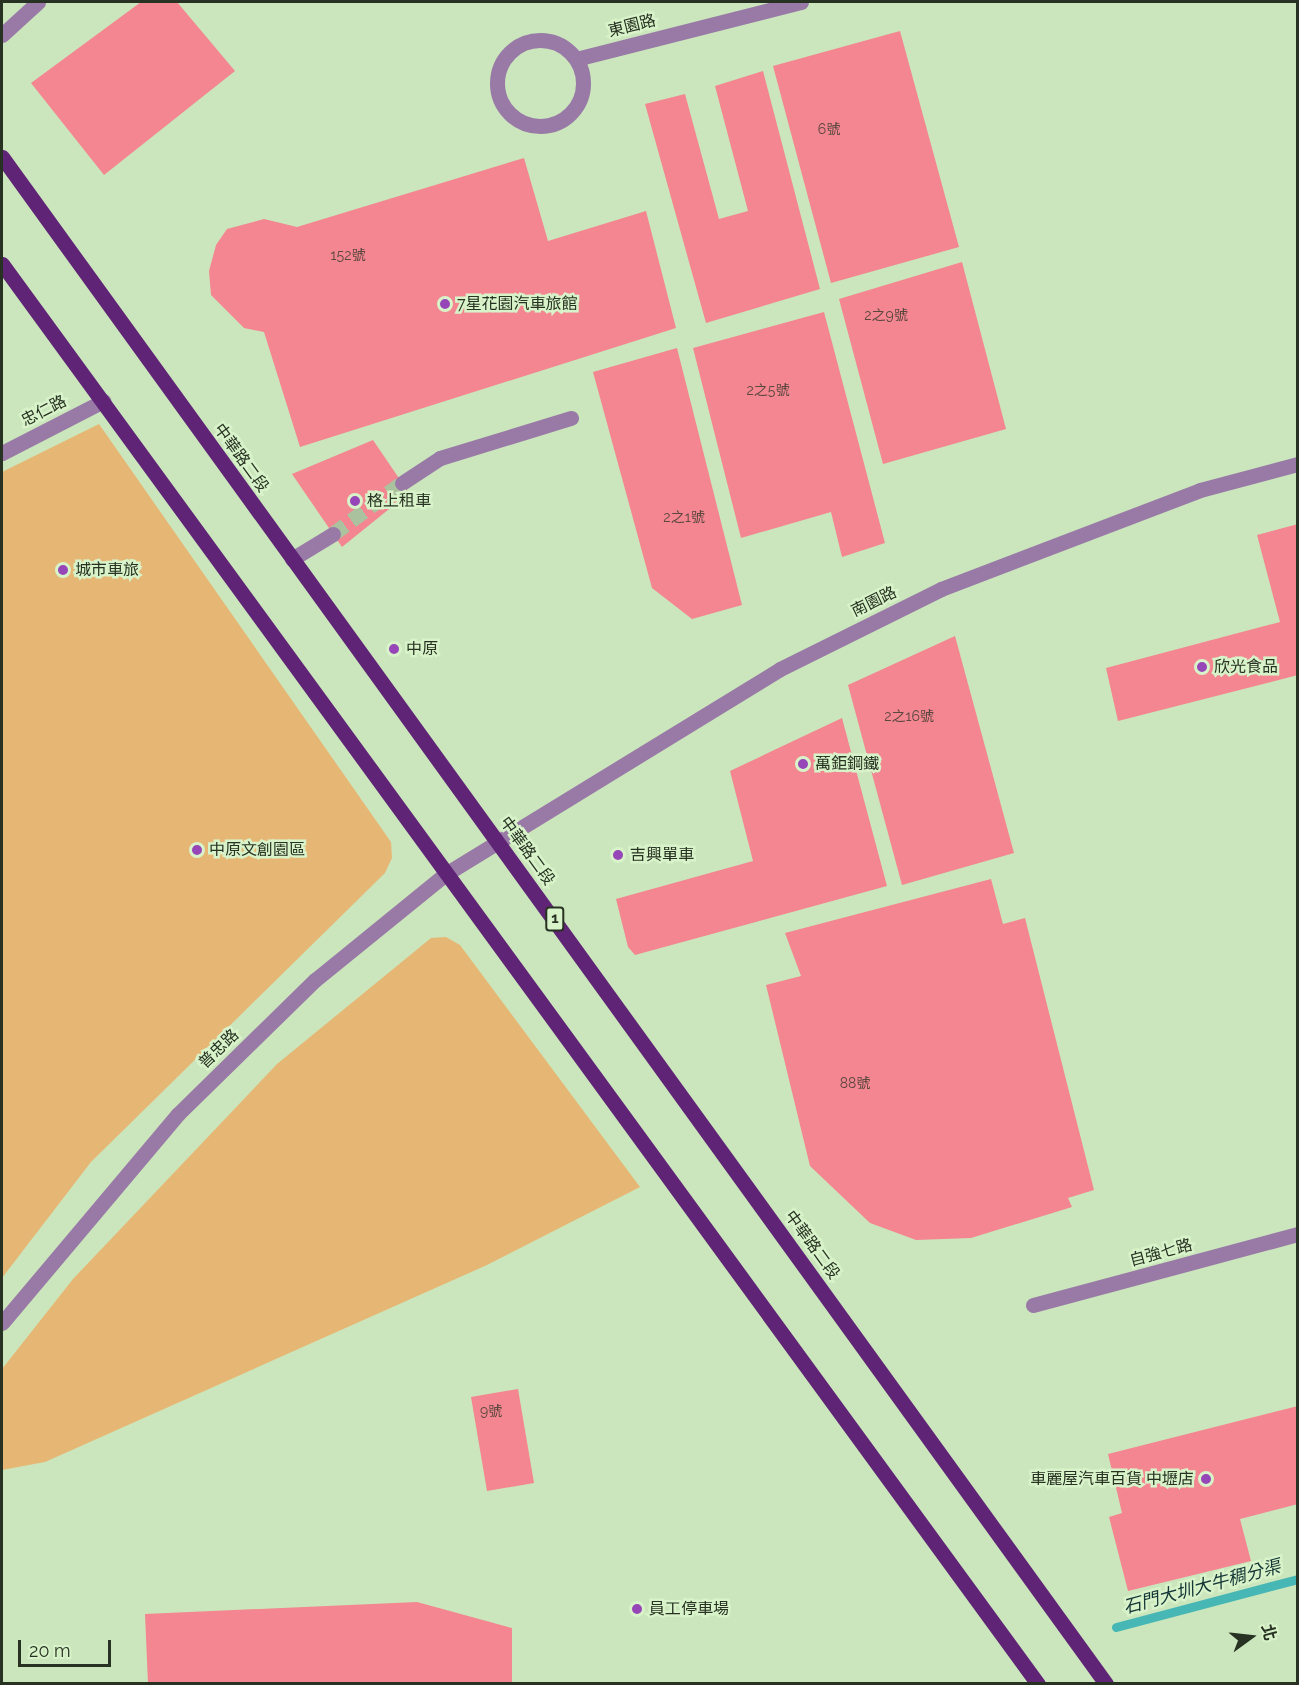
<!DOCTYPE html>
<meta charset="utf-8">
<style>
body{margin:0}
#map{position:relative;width:1299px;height:1685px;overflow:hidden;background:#cbe6bc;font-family:Raleway,"Noto Sans TC",sans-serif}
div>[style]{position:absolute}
.green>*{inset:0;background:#e6b774}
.stream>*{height:9px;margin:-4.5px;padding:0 4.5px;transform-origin:4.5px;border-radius:4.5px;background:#47b7b6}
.building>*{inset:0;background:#f38690}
.minor-tunnel>*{height:15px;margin-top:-7.5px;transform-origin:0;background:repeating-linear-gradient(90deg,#aac29d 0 15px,transparent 0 23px)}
.minor>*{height:15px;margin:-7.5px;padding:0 7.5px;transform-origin:7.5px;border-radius:7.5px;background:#997aa7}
.minor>.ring{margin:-7.5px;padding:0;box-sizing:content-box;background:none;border:15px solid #997aa7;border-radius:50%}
.major>*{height:15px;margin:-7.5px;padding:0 7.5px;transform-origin:7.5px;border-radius:7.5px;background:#5f2476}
.dots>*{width:16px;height:16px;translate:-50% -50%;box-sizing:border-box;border:3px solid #d8f3c9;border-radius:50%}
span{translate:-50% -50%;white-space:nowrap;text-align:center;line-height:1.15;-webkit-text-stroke:5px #d8f3c9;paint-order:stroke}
.number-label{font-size:14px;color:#5a473e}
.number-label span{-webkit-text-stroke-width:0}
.shield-label span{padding:2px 4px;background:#d8f3c9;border:2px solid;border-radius:4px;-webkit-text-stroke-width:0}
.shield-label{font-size:15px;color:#273222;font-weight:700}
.street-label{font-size:16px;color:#273222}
.poi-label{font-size:16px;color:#273222}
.left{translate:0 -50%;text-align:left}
.right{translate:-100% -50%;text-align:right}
.water-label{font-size:18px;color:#143636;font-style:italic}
.frame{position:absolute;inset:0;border:3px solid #273222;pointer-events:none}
.north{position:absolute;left:1221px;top:1607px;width:60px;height:60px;-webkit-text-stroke:4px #d8f3c9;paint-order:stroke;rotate:75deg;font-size:16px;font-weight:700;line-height:24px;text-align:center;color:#273222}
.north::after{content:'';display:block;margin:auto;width:21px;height:27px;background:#273222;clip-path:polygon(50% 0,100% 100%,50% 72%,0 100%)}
.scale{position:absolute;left:18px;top:1640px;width:93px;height:27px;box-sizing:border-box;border:3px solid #273222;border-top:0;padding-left:8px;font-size:18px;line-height:21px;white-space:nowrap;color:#273222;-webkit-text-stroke:4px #d8f3c9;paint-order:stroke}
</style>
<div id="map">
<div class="green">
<div style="clip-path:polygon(99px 424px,391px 842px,392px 858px,385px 873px,91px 1162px,2px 1278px,2px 472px)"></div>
<div style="clip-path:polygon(446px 937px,460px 945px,640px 1187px,487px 1265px,45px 1462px,2px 1470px,2px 1369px,73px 1279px,277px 1064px,431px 938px)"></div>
</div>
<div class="stream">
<div style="left:1116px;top:1627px;width:188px;rotate:-14.8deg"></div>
</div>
<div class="building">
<div style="clip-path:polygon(141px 2px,177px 2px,235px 71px,104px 175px,31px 83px)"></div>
<div style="clip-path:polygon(900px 31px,959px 247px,831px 283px,773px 66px)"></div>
<div style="clip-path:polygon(763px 71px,820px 289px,706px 323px,645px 104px,685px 94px,719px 219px,748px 211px,715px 86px)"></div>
<div style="clip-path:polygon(524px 158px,548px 241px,646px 211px,676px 328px,300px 447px,264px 332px,244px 328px,211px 295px,209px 271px,216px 245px,227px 229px,264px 219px,297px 227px)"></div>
<div style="clip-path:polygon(962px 262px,1006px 429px,883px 464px,839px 299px)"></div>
<div style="clip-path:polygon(824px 312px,885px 543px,842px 557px,831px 512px,741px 538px,693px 348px)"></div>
<div style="clip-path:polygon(677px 348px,742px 605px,692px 619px,652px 588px,593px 372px)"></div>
<div style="clip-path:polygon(373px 440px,409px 493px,342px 547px,292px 474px)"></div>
<div style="clip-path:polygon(1298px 524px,1298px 675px,1118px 721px,1106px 668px,1280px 622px,1257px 535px)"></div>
<div style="clip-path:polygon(955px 636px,1014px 853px,902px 885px,848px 685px)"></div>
<div style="clip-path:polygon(842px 718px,887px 886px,635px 955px,628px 947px,616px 899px,753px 861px,730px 771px)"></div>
<div style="clip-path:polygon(991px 879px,1003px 924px,1025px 918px,1094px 1190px,1068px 1198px,1072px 1207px,971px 1238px,916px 1240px,870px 1223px,810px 1166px,766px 985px,801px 976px,785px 933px)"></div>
<div style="clip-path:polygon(518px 1389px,534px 1483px,487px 1491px,471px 1397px)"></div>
<div style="clip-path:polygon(1298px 1406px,1298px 1504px,1240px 1519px,1251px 1561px,1128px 1591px,1109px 1517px,1122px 1513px,1108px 1454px)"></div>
<div style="clip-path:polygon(417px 1602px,512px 1628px,512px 1684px,148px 1684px,145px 1614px)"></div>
</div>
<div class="minor-tunnel">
<div style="left:333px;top:534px;width:86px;rotate:-36.5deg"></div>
</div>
<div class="minor">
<div style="left:2px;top:35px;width:49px;rotate:-42.5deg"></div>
<div class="ring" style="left:497px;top:40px;width:71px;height:71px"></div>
<div style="left:576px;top:59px;width:232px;rotate:-14.2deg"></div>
<div style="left:2px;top:453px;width:114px;rotate:-27.2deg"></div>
<div style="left:402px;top:483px;width:45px;rotate:-33.3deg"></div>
<div style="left:440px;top:458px;width:137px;rotate:-17deg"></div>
<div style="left:292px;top:559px;width:48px;rotate:-31.4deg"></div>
<div style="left:1033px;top:1305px;width:274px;rotate:-15deg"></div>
<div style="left:2px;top:1323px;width:273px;rotate:-49.9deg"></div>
<div style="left:178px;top:1114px;width:192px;rotate:-44.4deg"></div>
<div style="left:315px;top:980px;width:166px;rotate:-39.1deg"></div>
<div style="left:444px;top:875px;width:394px;rotate:-31.5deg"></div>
<div style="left:780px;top:669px;width:180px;rotate:-26.4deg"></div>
<div style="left:941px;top:589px;width:277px;rotate:-20.9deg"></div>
<div style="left:1200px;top:490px;width:101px;rotate:-14.9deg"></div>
</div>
<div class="major">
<div style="left:2px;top:157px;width:1884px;rotate:54.13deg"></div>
<div style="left:2px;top:264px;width:1758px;rotate:53.89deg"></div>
</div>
<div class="dots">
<div style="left:445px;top:304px;background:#9646b6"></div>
<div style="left:355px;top:501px;background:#9646b6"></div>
<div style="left:63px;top:570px;background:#9646b6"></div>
<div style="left:394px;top:649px;background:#9646b6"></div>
<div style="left:1202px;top:667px;background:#9646b6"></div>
<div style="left:803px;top:764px;background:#9646b6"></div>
<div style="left:197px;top:850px;background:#9646b6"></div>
<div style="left:618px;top:855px;background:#9646b6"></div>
<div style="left:1206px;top:1479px;background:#9646b6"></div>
<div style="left:637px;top:1609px;background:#9646b6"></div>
</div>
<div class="number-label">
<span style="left:829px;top:129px">6號</span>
<span style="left:348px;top:255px">152號</span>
<span style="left:886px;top:315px">2之9號</span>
<span style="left:768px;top:390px">2之5號</span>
<span style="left:684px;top:517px">2之1號</span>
<span style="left:909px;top:716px">2之16號</span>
<span style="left:855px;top:1083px">88號</span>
<span style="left:491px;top:1411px">9號</span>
</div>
<div class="shield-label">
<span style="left:555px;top:919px">1</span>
</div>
<div class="street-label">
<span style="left:632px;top:26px;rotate:-14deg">東園路</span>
<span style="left:44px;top:411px;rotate:-27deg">忠仁路</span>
<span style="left:241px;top:458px;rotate:54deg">中華路二段</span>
<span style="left:874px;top:602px;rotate:-26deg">南園路</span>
<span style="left:527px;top:851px;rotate:54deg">中華路二段</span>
<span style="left:219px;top:1049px;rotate:-44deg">普忠路</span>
<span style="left:812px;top:1245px;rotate:54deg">中華路二段</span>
<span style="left:1161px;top:1253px;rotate:-15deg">自強七路</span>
</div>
<div class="poi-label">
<span class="left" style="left:457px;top:304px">7星花園汽車旅館</span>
<span class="left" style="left:367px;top:501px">格上租車</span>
<span class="left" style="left:75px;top:570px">城市車旅</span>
<span class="left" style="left:406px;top:649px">中原</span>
<span class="left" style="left:1214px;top:667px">欣光食品</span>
<span class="left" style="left:815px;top:764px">萬鉅鋼鐵</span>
<span class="left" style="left:209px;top:850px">中原文創園區</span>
<span class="left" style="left:630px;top:855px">吉興單車</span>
<span class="right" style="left:1194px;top:1479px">車麗屋汽車百貨 中壢店</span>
<span class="left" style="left:649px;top:1609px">員工停車場</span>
</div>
<div class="water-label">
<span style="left:1202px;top:1587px;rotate:-15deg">石門大圳大牛稠分渠</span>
</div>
<div class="frame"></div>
<div class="north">北</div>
<div class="scale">20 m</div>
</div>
